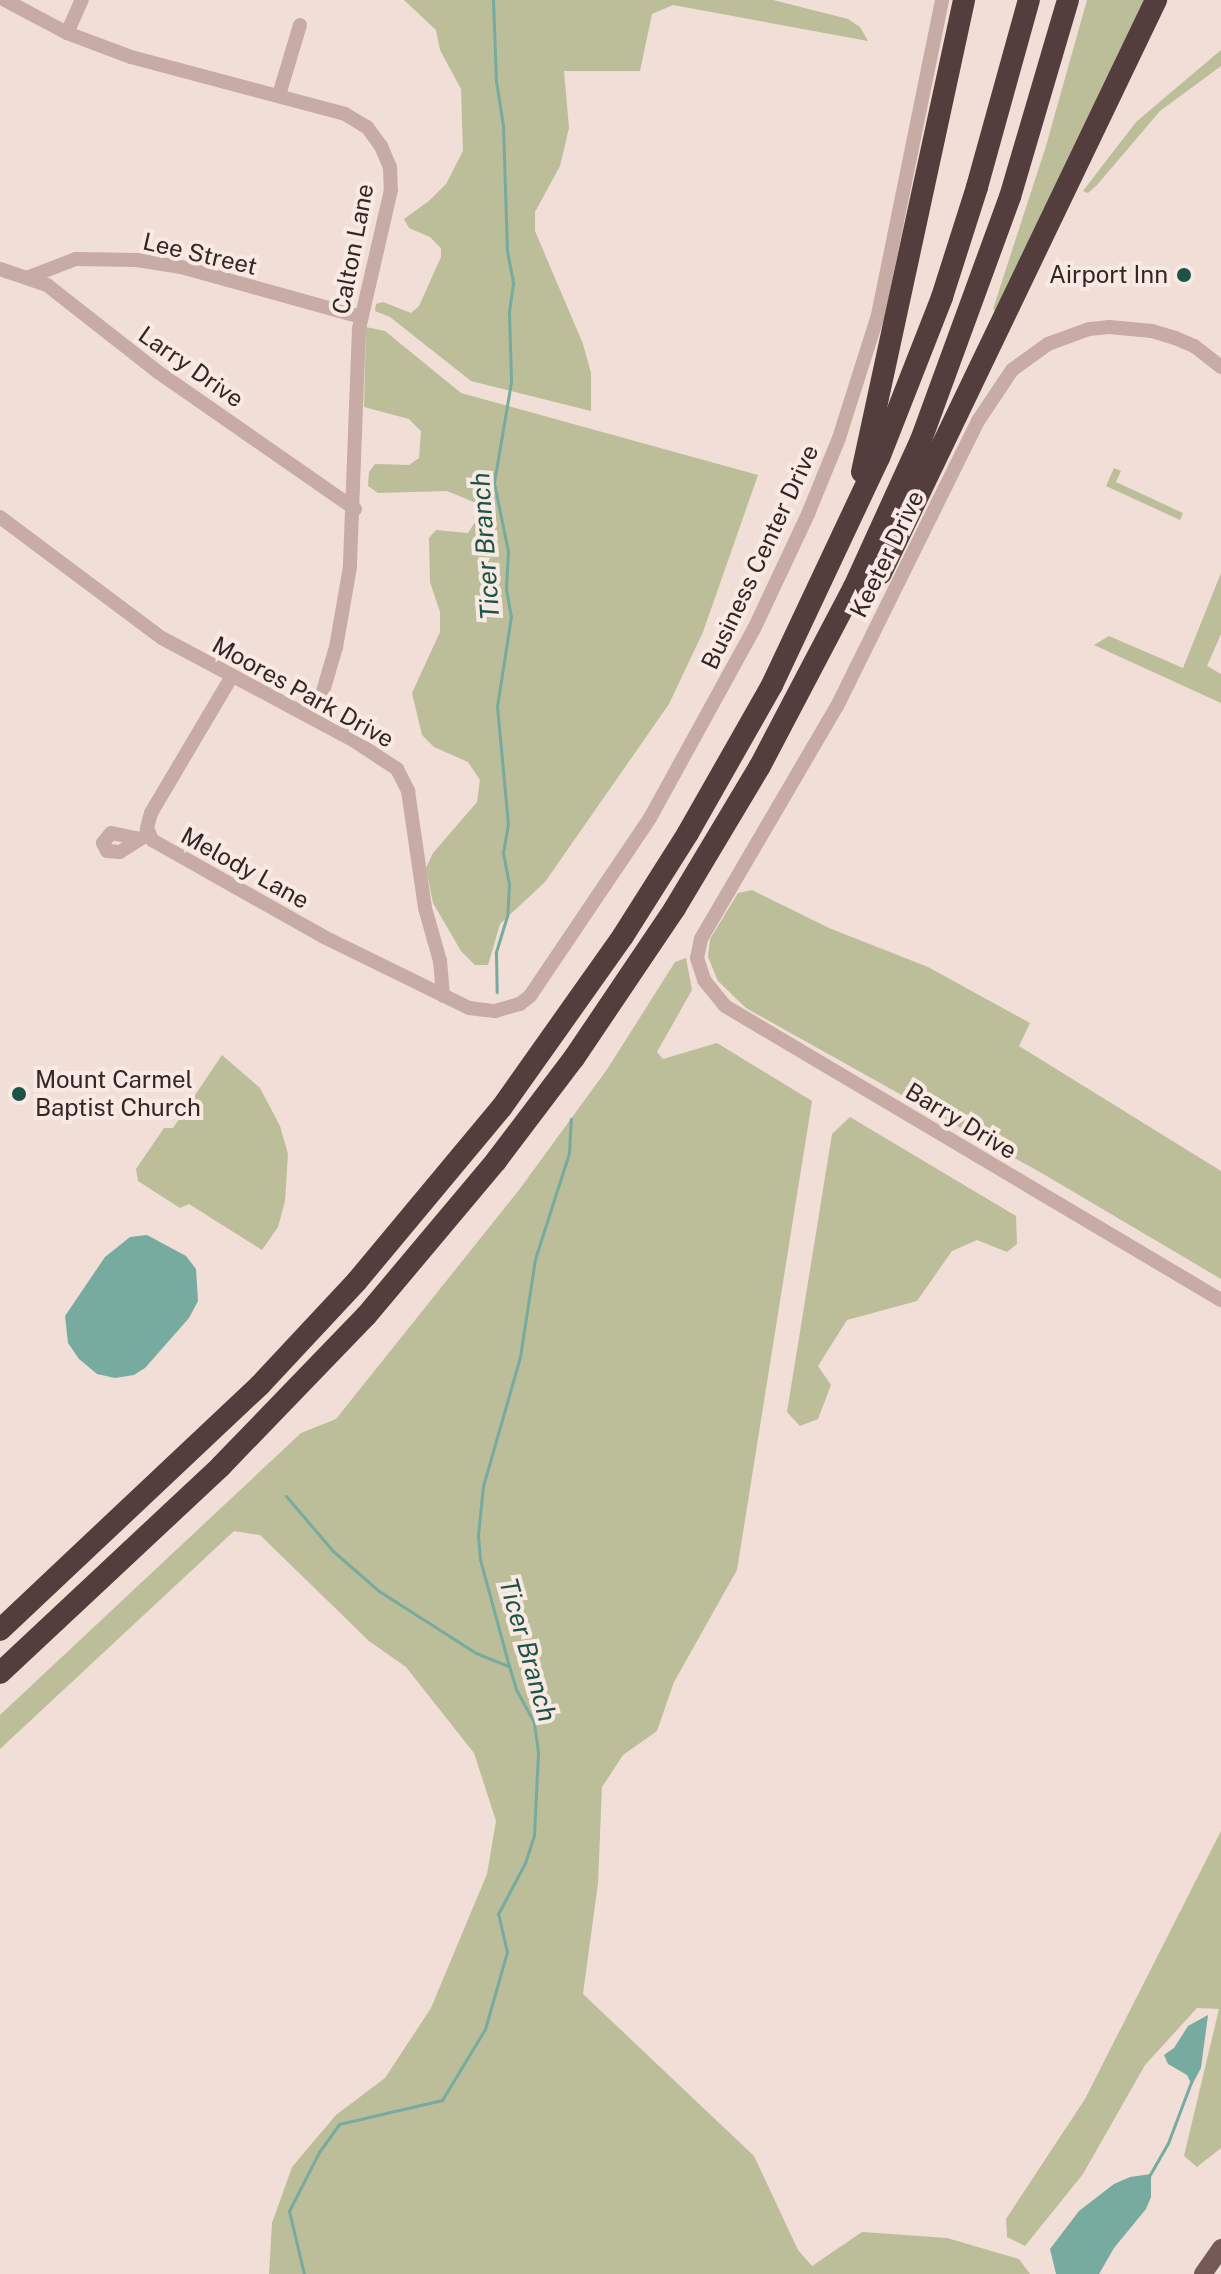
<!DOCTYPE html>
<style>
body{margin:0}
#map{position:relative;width:1221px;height:2274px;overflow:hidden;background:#f0ded7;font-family:"Public Sans",sans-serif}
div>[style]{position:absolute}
.green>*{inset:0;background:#bbbe98}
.water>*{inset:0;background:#78ab9f}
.stream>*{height:3px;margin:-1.5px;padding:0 1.5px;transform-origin:1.5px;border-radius:1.5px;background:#78ab9f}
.minor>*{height:14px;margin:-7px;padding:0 7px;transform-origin:7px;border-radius:7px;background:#c7aba4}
.major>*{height:18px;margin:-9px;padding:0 9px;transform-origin:9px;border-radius:9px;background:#745957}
.highway>*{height:22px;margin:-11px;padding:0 11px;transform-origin:11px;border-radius:11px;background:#533e3d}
.dots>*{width:22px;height:22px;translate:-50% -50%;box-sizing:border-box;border:4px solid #f8e9e3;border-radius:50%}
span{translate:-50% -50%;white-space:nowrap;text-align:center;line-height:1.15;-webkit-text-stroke:8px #f8e9e3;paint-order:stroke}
.street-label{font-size:24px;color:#332625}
.poi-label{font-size:24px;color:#332625}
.right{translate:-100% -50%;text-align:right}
.left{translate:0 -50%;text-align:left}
.water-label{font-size:26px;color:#1d5247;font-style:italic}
</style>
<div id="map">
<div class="green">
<div style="clip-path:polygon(404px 0,773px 0,848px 19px,860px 27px,868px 41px,673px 5px,652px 14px,640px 71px,564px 71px,569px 128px,560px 166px,535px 212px,535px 231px,583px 344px,591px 373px,591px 411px,471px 381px,390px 317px,375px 311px,376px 304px,383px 302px,411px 313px,419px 306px,441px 257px,441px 248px,430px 237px,409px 228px,404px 219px,429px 201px,446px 184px,463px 151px,461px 89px,440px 50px,436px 30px)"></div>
<div style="clip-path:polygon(1087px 0,1147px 0,997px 314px,993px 309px,1046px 146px)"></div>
<div style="clip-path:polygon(1221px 50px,1221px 66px,1160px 111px,1097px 185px,1088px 193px,1083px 191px,1136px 122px)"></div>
<div style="clip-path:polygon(366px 327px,385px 331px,461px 393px,758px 475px,703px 632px,669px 704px,545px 882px,500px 924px,488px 965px,475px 965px,461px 951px,433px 903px,426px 868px,433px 853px,477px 802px,480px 780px,468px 762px,434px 747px,422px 735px,412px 693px,440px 632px,440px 612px,430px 582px,429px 538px,436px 530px,468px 533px,477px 519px,476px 503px,447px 491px,378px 493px,368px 486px,369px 472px,375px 464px,409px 465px,419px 458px,421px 431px,409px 419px,364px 407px)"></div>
<div style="clip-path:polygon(1114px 468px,1121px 471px,1116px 482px,1183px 513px,1180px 520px,1106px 486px)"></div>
<div style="clip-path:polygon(1221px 573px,1221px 634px,1207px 666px,1221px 674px,1221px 703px,1094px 645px,1109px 636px,1183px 668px)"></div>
<div style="clip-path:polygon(752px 890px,829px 928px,928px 967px,1030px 1023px,1019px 1046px,1221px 1171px,1221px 1279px,1045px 1175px,746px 1008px,718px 981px,708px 957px,710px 939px,738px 893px)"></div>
<div style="clip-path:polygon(686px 958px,692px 990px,657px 1052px,663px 1059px,717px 1043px,812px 1101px,737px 1570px,674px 1682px,657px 1731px,623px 1755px,602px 1787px,598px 1883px,583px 1994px,754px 2156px,798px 2250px,812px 2266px,862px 2232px,947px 2238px,1019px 2259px,1030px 2274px,269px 2274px,272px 2223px,292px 2167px,336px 2115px,385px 2078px,431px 2008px,487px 1874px,496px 1821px,474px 1753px,406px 1667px,369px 1641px,260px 1535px,234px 1531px,0 1749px,0 1715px,301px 1433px,336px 1419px,519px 1190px,608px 1068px,675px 962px)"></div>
<div style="clip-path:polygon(222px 1055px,260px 1088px,280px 1126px,288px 1154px,285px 1201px,278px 1227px,262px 1250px,189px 1204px,180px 1208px,138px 1181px,136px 1169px,164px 1128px,173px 1128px)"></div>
<div style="clip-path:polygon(850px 1117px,1016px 1216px,1017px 1244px,1007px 1252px,977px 1240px,952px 1251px,917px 1301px,847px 1320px,818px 1366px,831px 1385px,818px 1419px,800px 1426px,787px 1412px,832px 1134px)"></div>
<div style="clip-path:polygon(1221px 1831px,1221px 2148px,1197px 2167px,1184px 2156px,1219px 2009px,1197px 2008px,1145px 2065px,1083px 2174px,1025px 2246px,1007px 2237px,1006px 2219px,1085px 2099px)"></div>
</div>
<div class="water">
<div style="clip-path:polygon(147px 1235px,186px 1256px,196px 1269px,198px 1301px,189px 1318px,145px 1368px,134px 1375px,115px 1378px,97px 1374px,79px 1359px,68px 1343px,65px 1316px,105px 1257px,130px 1237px)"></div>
<div style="clip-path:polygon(1208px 2015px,1201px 2068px,1192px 2085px,1187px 2075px,1168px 2064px,1164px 2055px,1174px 2048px,1188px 2026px)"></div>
<div style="clip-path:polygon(1151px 2174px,1151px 2197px,1146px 2209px,1114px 2248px,1099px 2274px,1056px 2274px,1050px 2249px,1079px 2211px,1114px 2184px,1130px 2177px)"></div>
</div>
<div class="stream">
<div style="left:493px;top:0;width:81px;rotate:87.9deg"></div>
<div style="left:496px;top:81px;width:45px;rotate:81deg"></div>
<div style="left:503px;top:125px;width:126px;rotate:88.2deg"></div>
<div style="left:507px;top:251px;width:33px;rotate:79deg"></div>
<div style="left:513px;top:283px;width:30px;rotate:98deg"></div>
<div style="left:509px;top:313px;width:69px;rotate:88.3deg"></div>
<div style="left:511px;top:382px;width:102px;rotate:99.6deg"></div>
<div style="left:494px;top:483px;width:69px;rotate:78.4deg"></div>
<div style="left:508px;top:551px;width:38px;rotate:93deg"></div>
<div style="left:506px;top:589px;width:27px;rotate:80deg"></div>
<div style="left:511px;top:616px;width:91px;rotate:98.8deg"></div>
<div style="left:497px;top:706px;width:119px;rotate:84.7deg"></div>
<div style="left:508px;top:824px;width:29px;rotate:100deg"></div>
<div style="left:503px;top:853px;width:31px;rotate:79deg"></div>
<div style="left:509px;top:883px;width:33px;rotate:93deg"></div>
<div style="left:507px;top:916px;width:39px;rotate:107deg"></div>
<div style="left:496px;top:953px;width:39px;rotate:89deg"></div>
<div style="left:286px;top:1496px;width:72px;rotate:49.5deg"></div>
<div style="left:333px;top:1551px;width:61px;rotate:41deg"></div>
<div style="left:379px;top:1591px;width:115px;rotate:32.6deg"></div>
<div style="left:476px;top:1653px;width:35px;rotate:22deg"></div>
<div style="left:1148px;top:2178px;width:40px;rotate:-60.3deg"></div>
<div style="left:1168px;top:2143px;width:65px;rotate:-69.3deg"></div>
<div style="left:304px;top:2274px;width:65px;rotate:-103.4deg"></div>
<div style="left:289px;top:2211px;width:66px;rotate:-63deg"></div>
<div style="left:319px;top:2152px;width:34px;rotate:-54deg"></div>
<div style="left:339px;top:2124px;width:106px;rotate:-13.1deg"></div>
<div style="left:442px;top:2100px;width:83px;rotate:-58.8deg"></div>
<div style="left:485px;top:2029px;width:80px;rotate:-74.1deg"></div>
<div style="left:507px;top:1952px;width:39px;rotate:-103deg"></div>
<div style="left:498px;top:1914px;width:58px;rotate:-62.1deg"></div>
<div style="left:525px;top:1863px;width:29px;rotate:-72deg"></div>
<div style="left:534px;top:1835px;width:83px;rotate:-87.2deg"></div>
<div style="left:538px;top:1752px;width:30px;rotate:-98deg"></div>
<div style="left:534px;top:1722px;width:38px;rotate:-119deg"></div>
<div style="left:516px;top:1689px;width:24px;rotate:-107deg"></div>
<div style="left:509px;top:1666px;width:111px;rotate:-105.2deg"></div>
<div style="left:480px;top:1559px;width:24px;rotate:-95deg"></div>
<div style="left:478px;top:1535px;width:49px;rotate:-84.2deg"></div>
<div style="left:483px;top:1486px;width:134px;rotate:-74deg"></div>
<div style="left:520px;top:1357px;width:99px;rotate:-81.3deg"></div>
<div style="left:535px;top:1259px;width:111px;rotate:-72.2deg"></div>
<div style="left:569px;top:1153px;width:34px;rotate:-87deg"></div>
</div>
<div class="minor">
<div style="left:5px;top:0;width:70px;rotate:28deg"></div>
<div style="left:67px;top:33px;width:68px;rotate:20.6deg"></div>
<div style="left:131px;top:57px;width:221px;rotate:14.9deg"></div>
<div style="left:345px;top:114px;width:26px;rotate:31deg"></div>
<div style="left:367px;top:127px;width:24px;rotate:54deg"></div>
<div style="left:381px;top:146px;width:23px;rotate:67deg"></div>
<div style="left:390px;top:167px;width:23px;rotate:88deg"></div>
<div style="left:391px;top:190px;width:143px;rotate:103deg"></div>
<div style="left:359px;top:329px;width:238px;rotate:92.2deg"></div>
<div style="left:350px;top:567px;width:81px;rotate:99.9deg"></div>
<div style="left:336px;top:647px;width:75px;rotate:106.3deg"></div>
<div style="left:67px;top:33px;width:36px;rotate:-66deg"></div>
<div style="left:279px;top:95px;width:73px;rotate:-73.3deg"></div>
<div style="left:0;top:269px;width:50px;rotate:18.8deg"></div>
<div style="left:47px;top:285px;width:141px;rotate:38.1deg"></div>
<div style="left:158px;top:372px;width:240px;rotate:34.8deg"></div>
<div style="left:29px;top:277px;width:50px;rotate:-21deg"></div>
<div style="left:76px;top:259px;width:61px;rotate:0.9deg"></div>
<div style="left:137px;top:260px;width:45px;rotate:9deg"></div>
<div style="left:181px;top:267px;width:187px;rotate:15.5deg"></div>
<div style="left:1221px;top:367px;width:34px;rotate:-142deg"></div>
<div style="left:1194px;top:346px;width:21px;rotate:-157deg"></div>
<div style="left:1175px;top:338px;width:24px;rotate:-163deg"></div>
<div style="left:1152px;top:331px;width:43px;rotate:-174.7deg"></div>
<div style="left:1109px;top:327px;width:20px;rotate:174deg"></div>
<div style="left:1089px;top:329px;width:44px;rotate:159.9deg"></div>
<div style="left:1048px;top:344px;width:44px;rotate:144.2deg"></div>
<div style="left:1012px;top:370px;width:61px;rotate:123.7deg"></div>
<div style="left:978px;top:421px;width:318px;rotate:116.3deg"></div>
<div style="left:837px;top:706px;width:270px;rotate:120.3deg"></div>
<div style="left:701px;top:939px;width:19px;rotate:102deg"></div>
<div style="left:697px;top:958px;width:23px;rotate:72deg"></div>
<div style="left:704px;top:980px;width:33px;rotate:51deg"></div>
<div style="left:725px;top:1006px;width:577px;rotate:30.66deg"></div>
<div style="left:0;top:517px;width:202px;rotate:36.8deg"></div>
<div style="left:162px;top:638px;width:217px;rotate:28.1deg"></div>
<div style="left:353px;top:740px;width:53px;rotate:33.4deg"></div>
<div style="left:397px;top:769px;width:25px;rotate:63deg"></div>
<div style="left:408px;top:791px;width:118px;rotate:81.7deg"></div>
<div style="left:425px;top:908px;width:55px;rotate:74.2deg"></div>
<div style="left:440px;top:961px;width:35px;rotate:85deg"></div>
<div style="left:232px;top:676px;width:159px;rotate:120.6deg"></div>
<div style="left:151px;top:813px;width:16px;rotate:105deg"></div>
<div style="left:147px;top:828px;width:13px;rotate:67deg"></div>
<div style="left:152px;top:840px;width:197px;rotate:29.4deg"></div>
<div style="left:324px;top:937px;width:161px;rotate:26.1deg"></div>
<div style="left:469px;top:1008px;width:26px;rotate:7deg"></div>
<div style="left:495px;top:1011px;width:26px;rotate:-16deg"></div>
<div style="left:520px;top:1004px;width:13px;rotate:-39deg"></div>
<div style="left:530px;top:996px;width:215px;rotate:-56deg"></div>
<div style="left:650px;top:818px;width:216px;rotate:-61.2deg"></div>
<div style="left:754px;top:629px;width:127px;rotate:-64.8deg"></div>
<div style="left:808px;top:514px;width:82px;rotate:-67.8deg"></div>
<div style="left:839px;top:438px;width:129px;rotate:-72.4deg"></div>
<div style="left:878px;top:315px;width:321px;rotate:-78.5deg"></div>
<div style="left:136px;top:838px;width:25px;rotate:-169deg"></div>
<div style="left:111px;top:833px;width:13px;rotate:129deg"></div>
<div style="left:103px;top:843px;width:9px;rotate:63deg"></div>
<div style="left:107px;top:851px;width:13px;rotate:4deg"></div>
<div style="left:120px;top:852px;width:33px;rotate:-33deg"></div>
</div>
<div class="major">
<div style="left:1203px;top:2274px;width:32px;rotate:-55deg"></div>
</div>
<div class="highway">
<div style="left:862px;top:472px;width:483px;rotate:-77.8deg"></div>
<div style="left:854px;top:587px;width:30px;rotate:-27deg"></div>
<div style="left:881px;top:573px;width:636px;rotate:-64.36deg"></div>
<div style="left:0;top:1630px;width:357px;rotate:-43.3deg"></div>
<div style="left:260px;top:1385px;width:142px;rotate:-47deg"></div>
<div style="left:357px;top:1281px;width:226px;rotate:-50.2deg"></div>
<div style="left:502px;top:1107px;width:209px;rotate:-54.7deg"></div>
<div style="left:623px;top:936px;width:122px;rotate:-57.7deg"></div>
<div style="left:688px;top:833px;width:170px;rotate:-60.4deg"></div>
<div style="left:772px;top:685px;width:251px;rotate:-64.8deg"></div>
<div style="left:879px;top:458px;width:173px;rotate:-68.6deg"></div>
<div style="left:942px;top:297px;width:115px;rotate:-72.3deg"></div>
<div style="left:977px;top:187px;width:194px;rotate:-74.5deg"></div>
<div style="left:0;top:1673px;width:303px;rotate:-43.1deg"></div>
<div style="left:221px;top:1466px;width:209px;rotate:-46deg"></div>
<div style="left:366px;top:1316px;width:202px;rotate:-50deg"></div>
<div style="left:496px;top:1161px;width:129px;rotate:-52.9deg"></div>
<div style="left:574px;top:1058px;width:181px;rotate:-56deg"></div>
<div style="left:675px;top:908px;width:165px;rotate:-59.1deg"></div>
<div style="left:760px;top:766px;width:202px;rotate:-62.3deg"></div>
<div style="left:854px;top:587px;width:162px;rotate:-65.5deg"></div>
<div style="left:921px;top:440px;width:259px;rotate:-69.9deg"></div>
<div style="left:1010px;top:197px;width:205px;rotate:-73.6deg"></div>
</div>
<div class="dots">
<div style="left:1184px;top:275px;background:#1d5247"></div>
<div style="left:19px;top:1094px;background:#1d5247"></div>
</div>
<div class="street-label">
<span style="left:353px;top:249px;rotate:-79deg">Calton Lane</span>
<span style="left:200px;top:254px;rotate:13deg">Lee Street</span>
<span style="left:191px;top:367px;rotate:35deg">Larry Drive</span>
<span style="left:887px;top:554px;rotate:-64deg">Keeter Drive</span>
<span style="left:760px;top:557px;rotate:-65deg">Business Center Drive</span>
<span style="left:303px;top:692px;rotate:29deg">Moores Park Drive</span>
<span style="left:245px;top:868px;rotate:29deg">Melody Lane</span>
<span style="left:961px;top:1121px;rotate:31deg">Barry Drive</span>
</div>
<div class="poi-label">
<span class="right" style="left:1168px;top:275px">Airport Inn</span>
<span class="left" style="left:35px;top:1094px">Mount Carmel<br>Baptist Church</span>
</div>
<div class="water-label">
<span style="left:485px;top:546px;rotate:-94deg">Ticer Branch</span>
<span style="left:528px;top:1650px;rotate:74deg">Ticer Branch</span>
</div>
</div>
